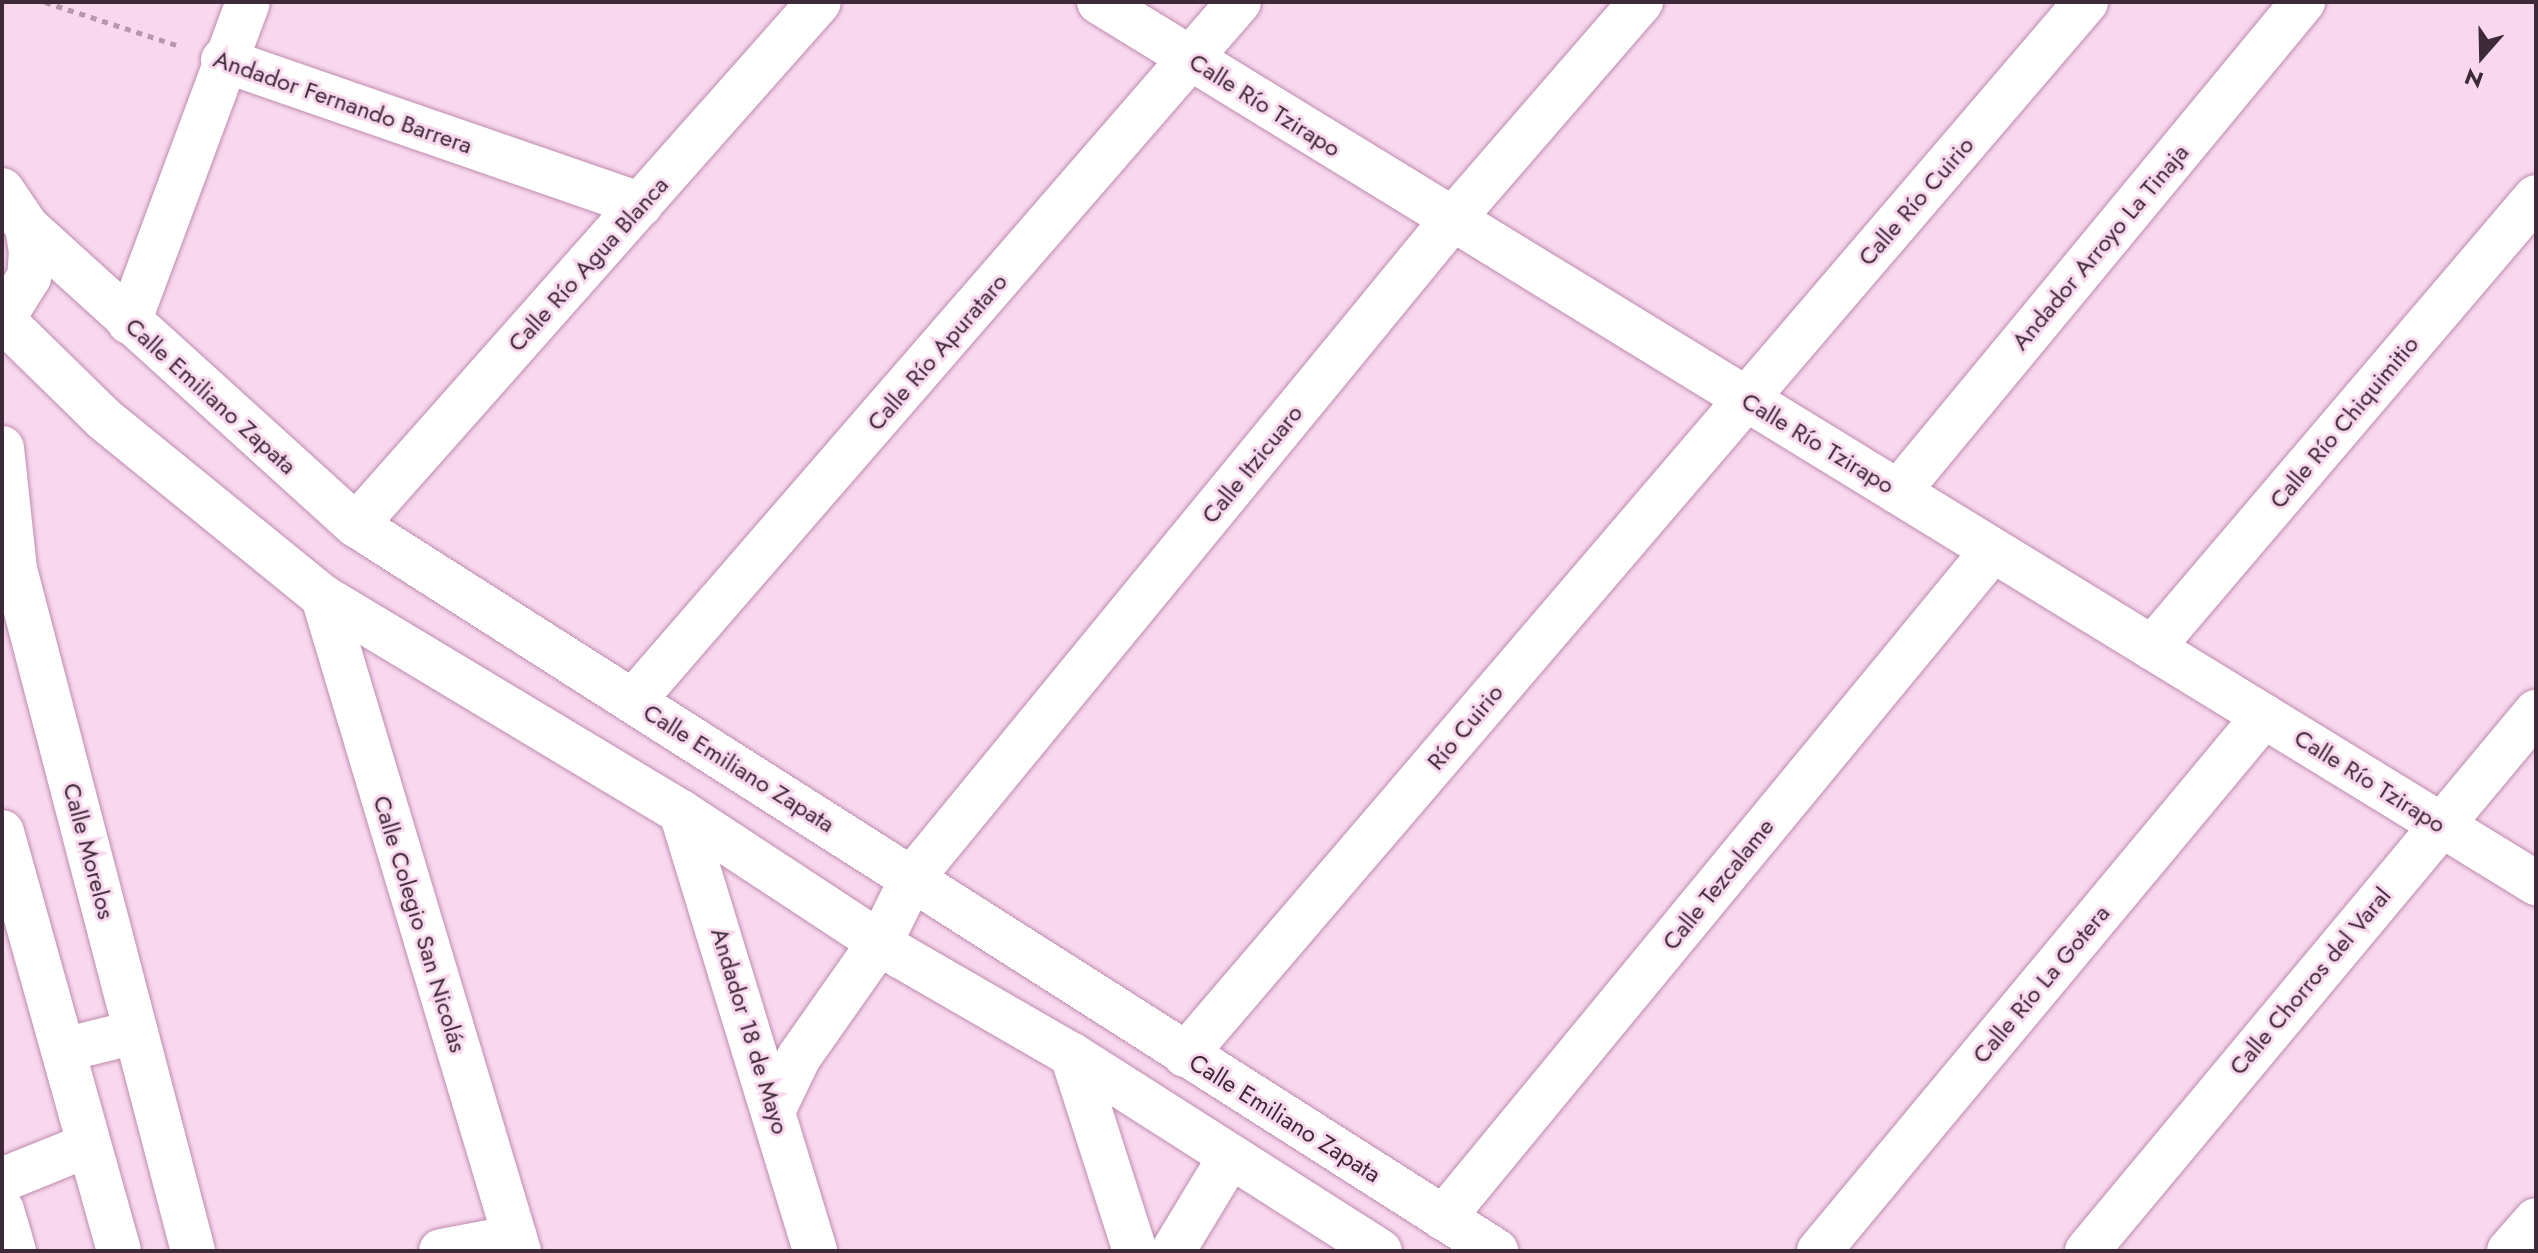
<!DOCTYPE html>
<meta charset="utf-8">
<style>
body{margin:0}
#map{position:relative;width:2538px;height:1253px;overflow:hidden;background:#f9d8ee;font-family:Jost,sans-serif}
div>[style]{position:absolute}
.path>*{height:5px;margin-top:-2.5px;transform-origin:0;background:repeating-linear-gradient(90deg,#b598ac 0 6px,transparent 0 12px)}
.roads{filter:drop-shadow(0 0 2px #be8bae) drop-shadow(0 0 2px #be8bae)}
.minor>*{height:44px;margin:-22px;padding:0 22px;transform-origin:22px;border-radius:22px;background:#fff}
.major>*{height:44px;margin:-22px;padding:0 22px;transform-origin:22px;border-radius:22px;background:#fff}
span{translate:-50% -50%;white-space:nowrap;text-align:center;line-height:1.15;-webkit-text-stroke:6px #f9d8ee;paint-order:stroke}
.street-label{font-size:24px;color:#3e2938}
.frame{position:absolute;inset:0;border:4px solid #3e2938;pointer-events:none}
.north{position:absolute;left:2442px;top:16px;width:80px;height:80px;-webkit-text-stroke:6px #f9d8ee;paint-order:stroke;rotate:200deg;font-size:22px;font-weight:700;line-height:32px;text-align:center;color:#3e2938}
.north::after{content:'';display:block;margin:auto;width:28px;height:36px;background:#3e2938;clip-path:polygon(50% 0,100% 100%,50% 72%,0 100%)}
</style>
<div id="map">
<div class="path">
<div style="left:45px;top:2px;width:142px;rotate:18.1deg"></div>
</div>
<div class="roads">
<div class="minor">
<div style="left:1099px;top:2px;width:1686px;rotate:31.51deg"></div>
<div style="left:223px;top:60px;width:442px;rotate:19.1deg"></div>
<div style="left:129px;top:322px;width:341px;rotate:-69.6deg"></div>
<div style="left:2px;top:448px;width:122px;rotate:83.9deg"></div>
<div style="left:15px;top:569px;width:705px;rotate:75.37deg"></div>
<div style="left:1898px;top:492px;width:636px;rotate:-50.43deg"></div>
<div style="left:356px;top:525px;width:698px;rotate:-48.48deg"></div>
<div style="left:323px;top:597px;width:683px;rotate:73.32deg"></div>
<div style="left:2152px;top:648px;width:592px;rotate:-49.59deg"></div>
<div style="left:633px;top:701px;width:925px;rotate:-49.08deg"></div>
<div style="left:681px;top:812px;width:459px;rotate:73deg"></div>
<div style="left:2px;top:832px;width:435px;rotate:74.4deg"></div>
<div style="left:63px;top:1050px;width:75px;rotate:-13.9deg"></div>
<div style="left:1072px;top:1055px;width:206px;rotate:72.2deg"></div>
<div style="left:1185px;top:1055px;width:1386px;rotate:-49.45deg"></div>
<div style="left:775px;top:1107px;width:55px;rotate:-64.4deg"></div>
<div style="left:799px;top:1057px;width:144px;rotate:-54.9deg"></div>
<div style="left:882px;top:939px;width:68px;rotate:-63.8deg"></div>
<div style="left:912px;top:878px;width:851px;rotate:-50.63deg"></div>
<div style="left:1452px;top:220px;width:289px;rotate:-49.1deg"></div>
<div style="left:2px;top:1180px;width:93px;rotate:-22.1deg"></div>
<div style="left:2px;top:1210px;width:43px;rotate:73.7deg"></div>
<div style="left:1443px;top:1218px;width:865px;rotate:-50.53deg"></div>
<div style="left:441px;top:1251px;width:75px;rotate:-10.7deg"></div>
<div style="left:1173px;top:1251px;width:110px;rotate:-58.8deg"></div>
<div style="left:1819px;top:1251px;width:696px;rotate:-50.25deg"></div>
<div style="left:2087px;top:1251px;width:702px;rotate:-50.2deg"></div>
<div style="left:2509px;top:1251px;width:41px;rotate:-48.9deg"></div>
</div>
<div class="major">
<div style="left:2px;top:190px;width:45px;rotate:56deg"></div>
<div style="left:27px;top:227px;width:24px;rotate:81deg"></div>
<div style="left:31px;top:251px;width:26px;rotate:94deg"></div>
<div style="left:29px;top:277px;width:51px;rotate:122.1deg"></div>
<div style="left:27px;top:227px;width:444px;rotate:42.2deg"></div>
<div style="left:356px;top:525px;width:1352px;rotate:32.49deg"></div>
<div style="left:3px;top:320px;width:141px;rotate:44.4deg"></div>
<div style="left:104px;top:419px;width:282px;rotate:39.1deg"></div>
<div style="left:323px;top:597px;width:418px;rotate:31deg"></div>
<div style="left:681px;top:812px;width:264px;rotate:33.3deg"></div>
<div style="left:902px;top:957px;width:196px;rotate:30deg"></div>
<div style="left:1072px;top:1055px;width:365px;rotate:32.5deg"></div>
</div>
</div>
<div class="street-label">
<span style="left:343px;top:102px;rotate:19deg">Andador Fernando Barrera</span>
<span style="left:1265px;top:105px;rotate:32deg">Calle Río Tzirapo</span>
<span style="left:1916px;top:201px;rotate:-49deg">Calle Río Cuirio</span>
<span style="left:2100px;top:247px;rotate:-50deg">Andador Arroyo La Tinaja</span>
<span style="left:588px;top:264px;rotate:-48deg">Calle Río Agua Blanca</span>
<span style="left:937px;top:352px;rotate:-49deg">Calle Río Apurataro</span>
<span style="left:211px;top:396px;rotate:42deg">Calle Emiliano Zapata</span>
<span style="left:2344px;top:422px;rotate:-50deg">Calle Río Chiquimitio</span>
<span style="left:1818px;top:443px;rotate:31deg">Calle Río Tzirapo</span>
<span style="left:1252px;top:464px;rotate:-51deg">Calle Itzicuaro</span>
<span style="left:1465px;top:727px;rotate:-50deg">Río Cuirio</span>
<span style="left:739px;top:768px;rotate:32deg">Calle Emiliano Zapata</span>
<span style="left:2370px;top:781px;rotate:32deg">Calle Río Tzirapo</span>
<span style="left:89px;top:851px;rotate:75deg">Calle Morelos</span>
<span style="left:1718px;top:884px;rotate:-51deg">Calle Tezcalame</span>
<span style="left:420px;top:924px;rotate:73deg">Calle Colegio San Nicolás</span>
<span style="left:2310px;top:981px;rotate:-50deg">Calle Chorros del Varal</span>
<span style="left:2041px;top:984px;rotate:-50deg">Calle Río La Gotera</span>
<span style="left:750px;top:1031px;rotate:73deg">Andador 18 de Mayo</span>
<span style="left:1285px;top:1118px;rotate:32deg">Calle Emiliano Zapata</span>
</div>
<div class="frame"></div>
<div class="north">N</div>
</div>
